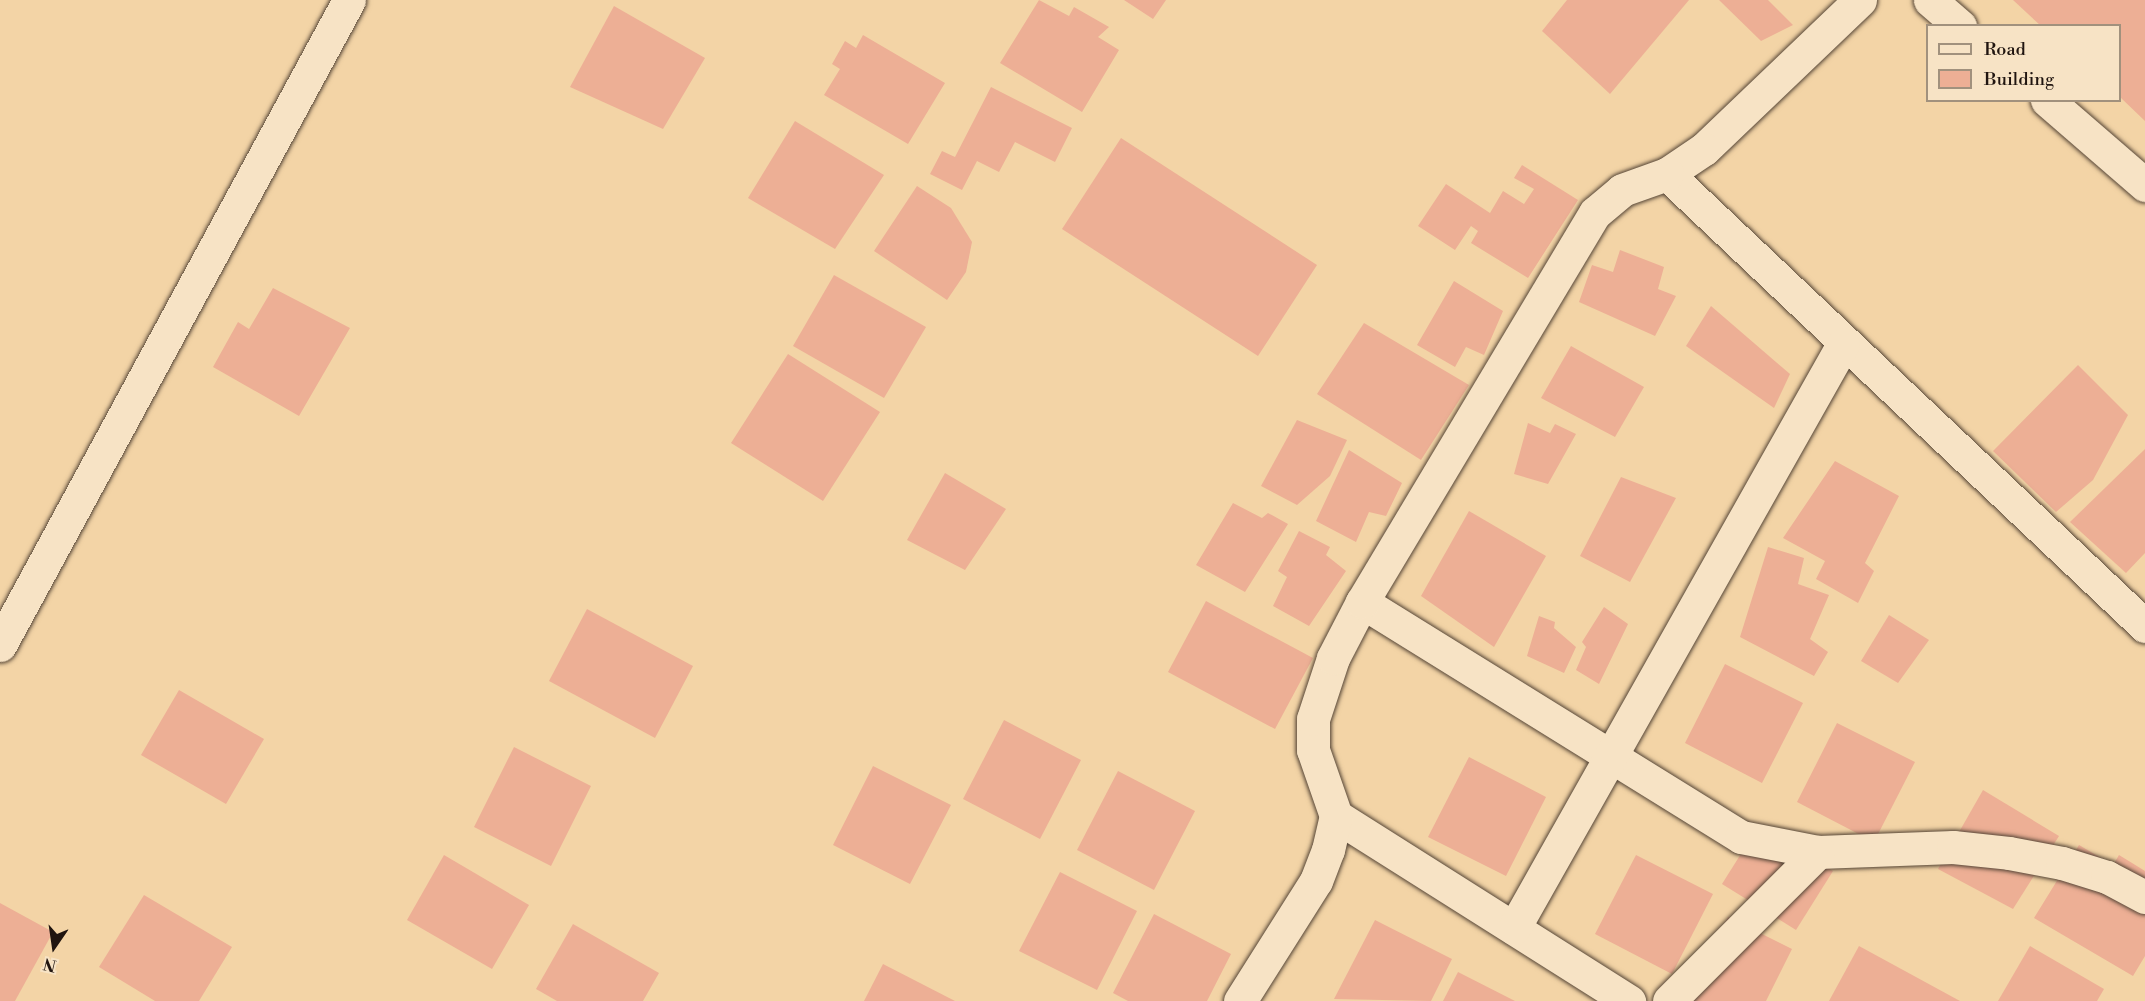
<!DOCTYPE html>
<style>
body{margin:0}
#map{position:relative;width:2145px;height:1001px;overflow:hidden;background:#f3d4a6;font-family:"Libre Bodoni",serif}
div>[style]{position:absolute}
.building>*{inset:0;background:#edaf95}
.roads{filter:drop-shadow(0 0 2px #554536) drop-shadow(0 0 2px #554536)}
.street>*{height:33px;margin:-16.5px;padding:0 16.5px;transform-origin:16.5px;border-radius:16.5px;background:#f7e3c5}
span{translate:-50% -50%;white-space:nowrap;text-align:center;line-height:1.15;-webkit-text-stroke:4.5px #f7e3c5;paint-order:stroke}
.legend{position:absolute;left:1926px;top:24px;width:195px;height:78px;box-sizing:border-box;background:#f7e3c5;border:2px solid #a1917d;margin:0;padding:8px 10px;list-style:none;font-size:18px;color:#201510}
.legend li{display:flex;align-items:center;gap:12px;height:30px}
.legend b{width:30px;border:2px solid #a1917d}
.north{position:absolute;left:24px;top:917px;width:60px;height:60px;-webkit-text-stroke:4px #f7e3c5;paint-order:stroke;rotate:193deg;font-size:16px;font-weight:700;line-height:24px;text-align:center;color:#201510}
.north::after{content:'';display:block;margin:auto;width:21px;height:27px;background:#201510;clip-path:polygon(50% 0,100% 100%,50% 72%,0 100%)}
</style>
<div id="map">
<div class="building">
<div style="clip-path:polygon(1039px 0,1069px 16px,1074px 7px,1109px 27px,1098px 37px,1119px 50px,1082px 112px,1000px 63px)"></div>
<div style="clip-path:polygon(1124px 0,1166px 0,1153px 19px)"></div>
<div style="clip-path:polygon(1567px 0,1689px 0,1610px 94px,1542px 31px)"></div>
<div style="clip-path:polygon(1719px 0,1768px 0,1793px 25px,1761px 41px)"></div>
<div style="clip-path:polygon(2013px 0,2145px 0,2145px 121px,2120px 97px,2120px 26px,2041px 26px)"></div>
<div style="clip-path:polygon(614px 6px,705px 58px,663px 129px,570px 87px)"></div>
<div style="clip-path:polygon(863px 35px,945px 83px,908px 144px,824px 95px,840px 69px,832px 64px,845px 41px,856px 48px)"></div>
<div style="clip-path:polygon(991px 87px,1072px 128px,1055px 162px,1015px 142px,999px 172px,977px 161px,962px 190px,930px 174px,942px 151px,955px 157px)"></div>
<div style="clip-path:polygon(795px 121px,884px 175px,835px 249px,748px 198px)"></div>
<div style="clip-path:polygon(1121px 138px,1317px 265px,1258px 356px,1062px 229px)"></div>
<div style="clip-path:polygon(1522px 165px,1578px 200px,1528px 278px,1471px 243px,1478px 231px,1471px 226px,1455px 250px,1418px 226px,1446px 184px,1490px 213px,1503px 191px,1524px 204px,1534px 189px,1514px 178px)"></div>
<div style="clip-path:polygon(917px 186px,951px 208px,972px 242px,966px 272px,947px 300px,874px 251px)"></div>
<div style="clip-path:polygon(1620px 250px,1664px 267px,1658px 289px,1676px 296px,1655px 336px,1579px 302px,1592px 265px,1613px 272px)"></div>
<div style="clip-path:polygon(834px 275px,926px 327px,884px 398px,793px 346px)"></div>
<div style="clip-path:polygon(1454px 281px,1503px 311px,1484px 355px,1466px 347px,1455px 367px,1417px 345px)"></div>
<div style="clip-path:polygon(273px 288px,350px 328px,299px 416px,213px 367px,238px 322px,249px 329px)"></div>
<div style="clip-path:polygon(1711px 306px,1790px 374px,1774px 408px,1686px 346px)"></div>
<div style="clip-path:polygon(1364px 323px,1469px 385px,1421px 460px,1317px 394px)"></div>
<div style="clip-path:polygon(1571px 346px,1644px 387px,1615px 437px,1541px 398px)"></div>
<div style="clip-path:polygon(788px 354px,880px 412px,823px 501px,731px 443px)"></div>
<div style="clip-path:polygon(2078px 365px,2128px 415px,2093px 480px,2056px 512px,1993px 451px)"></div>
<div style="clip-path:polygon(1297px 420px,1347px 440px,1330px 476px,1297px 505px,1261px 486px)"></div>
<div style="clip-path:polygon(1528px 423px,1550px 433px,1555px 424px,1576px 434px,1548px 484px,1514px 474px)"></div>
<div style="clip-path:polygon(2145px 449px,2145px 553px,2126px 573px,2070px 522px)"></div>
<div style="clip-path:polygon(1349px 450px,1402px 483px,1386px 516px,1369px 512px,1356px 542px,1316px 521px)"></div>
<div style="clip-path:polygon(1835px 461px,1899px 496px,1865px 563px,1874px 571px,1858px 603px,1816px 579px,1825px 561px,1783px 538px)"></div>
<div style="clip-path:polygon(945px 473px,1006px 509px,965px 570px,907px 540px)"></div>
<div style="clip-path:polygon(1621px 477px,1676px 498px,1630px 582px,1580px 556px)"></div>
<div style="clip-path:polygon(1233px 503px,1262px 518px,1268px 513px,1288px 524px,1245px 592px,1196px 565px)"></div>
<div style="clip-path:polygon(1469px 511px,1546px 556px,1494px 647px,1421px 596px)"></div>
<div style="clip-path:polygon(1299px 531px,1330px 547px,1326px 555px,1346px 571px,1309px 626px,1273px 606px,1287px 577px,1278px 571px)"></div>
<div style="clip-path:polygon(1768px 547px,1804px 558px,1798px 584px,1829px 595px,1810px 639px,1828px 652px,1814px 676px,1740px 637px)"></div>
<div style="clip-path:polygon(1206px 601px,1313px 658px,1275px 729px,1168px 672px)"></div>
<div style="clip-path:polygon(1604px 607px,1628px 624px,1599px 684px,1576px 670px,1586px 647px,1582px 642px)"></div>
<div style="clip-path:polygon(587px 609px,693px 666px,655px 738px,549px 681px)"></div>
<div style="clip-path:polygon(1889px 615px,1929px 640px,1898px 683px,1861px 661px)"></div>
<div style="clip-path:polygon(1539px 616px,1555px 622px,1554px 628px,1576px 647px,1564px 673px,1527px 656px)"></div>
<div style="clip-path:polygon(1725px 664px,1803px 703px,1762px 783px,1685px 743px)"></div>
<div style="clip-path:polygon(179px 690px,264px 739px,226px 804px,141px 755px)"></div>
<div style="clip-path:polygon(1004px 720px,1081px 760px,1040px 839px,963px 799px)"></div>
<div style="clip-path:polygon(1837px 723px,1915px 762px,1874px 842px,1797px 802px)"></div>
<div style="clip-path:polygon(514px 747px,591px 786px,551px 866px,474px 827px)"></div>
<div style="clip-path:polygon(1469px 757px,1546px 797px,1506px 876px,1428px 837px)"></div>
<div style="clip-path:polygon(873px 766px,951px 805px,910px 884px,833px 845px)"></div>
<div style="clip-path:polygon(1118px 771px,1195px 811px,1154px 890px,1077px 850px)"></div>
<div style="clip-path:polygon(1983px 790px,2059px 836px,2013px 909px,1938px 869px)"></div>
<div style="clip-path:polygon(1759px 825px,1833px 871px,1796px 930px,1722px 884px)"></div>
<div style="clip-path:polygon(2079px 845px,2113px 865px,2119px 855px,2145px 871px,2145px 956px,2133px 976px,2034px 918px)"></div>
<div style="clip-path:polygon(444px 855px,529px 905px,492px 969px,407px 920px)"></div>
<div style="clip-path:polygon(1636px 855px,1713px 894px,1672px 974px,1595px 934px)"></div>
<div style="clip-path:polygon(1060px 872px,1137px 911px,1097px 990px,1019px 951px)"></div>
<div style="clip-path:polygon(144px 895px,232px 947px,199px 1001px,155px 1001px,99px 967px)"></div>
<div style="clip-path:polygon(0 903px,53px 932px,15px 1001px,0 1001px)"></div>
<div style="clip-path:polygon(1154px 914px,1231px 954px,1207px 1001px,1128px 1001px,1113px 993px)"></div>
<div style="clip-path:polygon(1728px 917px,1792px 949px,1766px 1001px,1694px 1001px,1687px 998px)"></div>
<div style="clip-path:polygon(1375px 920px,1452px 959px,1431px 1001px,1334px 999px)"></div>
<div style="clip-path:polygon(573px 924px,659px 973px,643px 1001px,557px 1001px,536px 989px)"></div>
<div style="clip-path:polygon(1859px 946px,1960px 1001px,1829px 1001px)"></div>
<div style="clip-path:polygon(2030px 946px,2104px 989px,2097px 1001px,1998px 1001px)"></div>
<div style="clip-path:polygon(883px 964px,955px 1001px,864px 1001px)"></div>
<div style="clip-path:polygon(1458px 972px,1515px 1001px,1443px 1001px)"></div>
</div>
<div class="roads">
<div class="street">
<div style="left:1860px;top:0;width:216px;rotate:136.3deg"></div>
<div style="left:1704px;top:149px;width:45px;rotate:146deg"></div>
<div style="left:1667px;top:174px;width:658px;rotate:43.4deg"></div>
<div style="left:1930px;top:0;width:40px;rotate:41deg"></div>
<div style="left:2047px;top:100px;width:130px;rotate:40.9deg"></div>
<div style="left:1362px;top:602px;width:446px;rotate:31.8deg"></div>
<div style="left:1741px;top:837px;width:78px;rotate:11deg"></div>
<div style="left:1818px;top:852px;width:135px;rotate:-2.1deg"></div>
<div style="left:1953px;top:847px;width:56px;rotate:6.1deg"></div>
<div style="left:2009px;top:853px;width:54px;rotate:10.7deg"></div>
<div style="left:2062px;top:863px;width:47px;rotate:17.3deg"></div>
<div style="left:2107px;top:877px;width:43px;rotate:27.8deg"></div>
<div style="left:0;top:645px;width:733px;rotate:-61.58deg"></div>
<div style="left:1336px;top:816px;width:347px;rotate:32.3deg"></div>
<div style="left:1514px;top:928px;width:670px;rotate:-60.6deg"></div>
<div style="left:1240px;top:1001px;width:142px;rotate:-57.7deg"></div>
<div style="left:1316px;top:881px;width:33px;rotate:-69deg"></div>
<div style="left:1328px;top:850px;width:35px;rotate:-77deg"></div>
<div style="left:1336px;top:816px;width:70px;rotate:-109.2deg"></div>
<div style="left:1313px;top:750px;width:31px;rotate:-90deg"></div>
<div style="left:1313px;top:719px;width:64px;rotate:-71.8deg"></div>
<div style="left:1333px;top:658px;width:63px;rotate:-62.6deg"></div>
<div style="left:1362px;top:602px;width:453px;rotate:-59.1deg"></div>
<div style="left:1595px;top:213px;width:35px;rotate:-40deg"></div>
<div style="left:1622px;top:190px;width:48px;rotate:-19.6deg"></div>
<div style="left:1669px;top:1001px;width:211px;rotate:-45deg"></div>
</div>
</div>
<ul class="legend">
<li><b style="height:8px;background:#f7e3c5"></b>Road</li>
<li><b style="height:16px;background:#edaf95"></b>Building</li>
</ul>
<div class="north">N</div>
</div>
